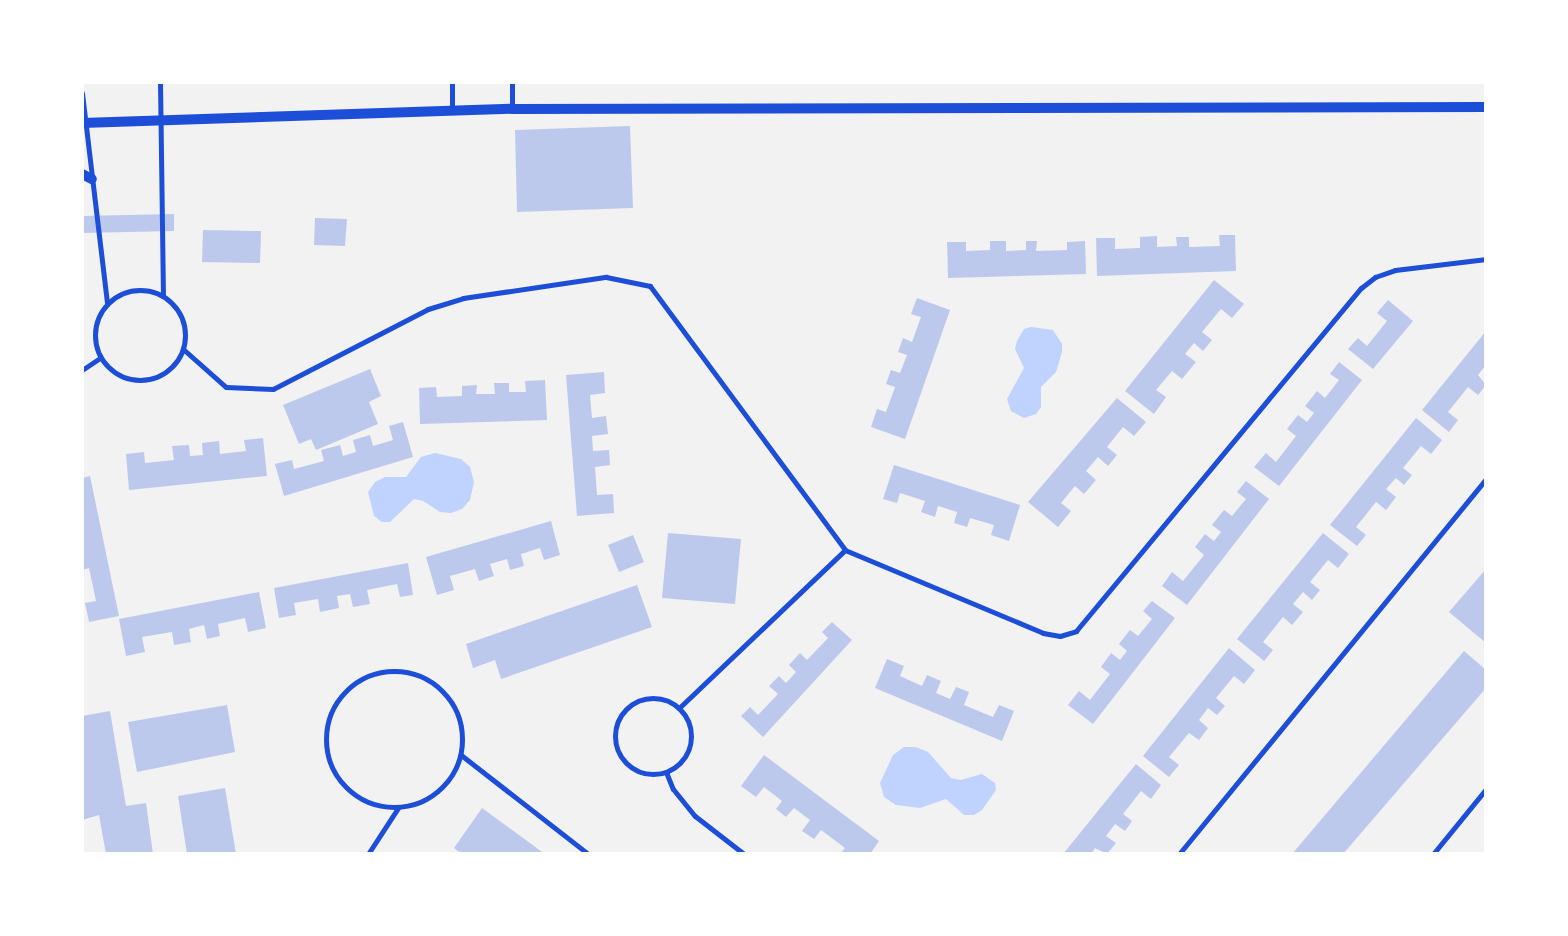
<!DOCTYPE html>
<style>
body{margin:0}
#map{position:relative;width:1568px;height:936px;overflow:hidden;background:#f2f2f2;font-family:"Source Sans 3",sans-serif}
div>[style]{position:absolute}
.water>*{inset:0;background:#bfd3fe}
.building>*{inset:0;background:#bdc9ec}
.minor>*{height:5px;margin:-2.5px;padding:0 2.5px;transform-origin:2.5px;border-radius:2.5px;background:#1d4ed8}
.minor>.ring{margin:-2.5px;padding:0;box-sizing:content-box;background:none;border:5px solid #1d4ed8;border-radius:50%}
.secondary>*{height:10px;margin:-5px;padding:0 5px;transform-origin:5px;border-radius:5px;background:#1d4ed8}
span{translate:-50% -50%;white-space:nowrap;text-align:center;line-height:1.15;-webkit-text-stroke:4px #fff;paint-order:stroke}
.frame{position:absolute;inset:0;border:84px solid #fff;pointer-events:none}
</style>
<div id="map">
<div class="water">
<div style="clip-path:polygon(1031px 327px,1053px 330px,1062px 344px,1062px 352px,1056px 372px,1041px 387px,1041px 407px,1036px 414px,1024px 418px,1011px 411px,1007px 399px,1024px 368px,1015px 349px,1017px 341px,1024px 329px)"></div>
<div style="clip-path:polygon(435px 453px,461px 459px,470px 467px,474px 482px,470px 500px,462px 509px,451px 513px,440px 512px,423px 501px,414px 499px,390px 522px,382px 522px,374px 516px,368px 492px,375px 482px,385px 477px,406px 477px,421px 457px)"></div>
<div style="clip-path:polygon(904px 747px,916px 747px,928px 752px,951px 778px,961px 780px,982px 774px,995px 783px,996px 790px,982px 810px,974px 815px,964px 815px,946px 799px,920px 808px,896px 805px,884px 797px,880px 783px,893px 755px)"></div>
</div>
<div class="building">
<div style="clip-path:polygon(630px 126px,633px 208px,517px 212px,515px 130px)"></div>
<div style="clip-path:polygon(174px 214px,174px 231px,82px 233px,82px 216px)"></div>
<div style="clip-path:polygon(315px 218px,347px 219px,345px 246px,314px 245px)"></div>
<div style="clip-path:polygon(203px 230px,261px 231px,260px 263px,202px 262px)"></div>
<div style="clip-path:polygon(1219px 235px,1235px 235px,1236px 271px,1097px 276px,1096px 238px,1115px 238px,1115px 249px,1140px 248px,1140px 237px,1157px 236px,1157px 247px,1177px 246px,1176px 237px,1189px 237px,1189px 247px,1220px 246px)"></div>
<div style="clip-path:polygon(990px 241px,1006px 241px,1006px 251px,1026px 250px,1026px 241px,1037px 241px,1036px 251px,1067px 250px,1067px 242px,1085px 241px,1086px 274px,948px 278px,947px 242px,966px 242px,966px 251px,990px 250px)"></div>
<div style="clip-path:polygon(1214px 280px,1244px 304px,1232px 318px,1221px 309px,1202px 332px,1212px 340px,1203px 351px,1194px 343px,1185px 354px,1196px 362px,1182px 379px,1172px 371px,1156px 390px,1166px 397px,1154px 414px,1125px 391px)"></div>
<div style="clip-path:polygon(917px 298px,950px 310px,905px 439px,871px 427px,877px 409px,886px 412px,895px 387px,886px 384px,891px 370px,900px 373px,907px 355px,898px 352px,903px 338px,912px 342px,921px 317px,911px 314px)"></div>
<div style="clip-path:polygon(1388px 300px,1413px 321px,1373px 369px,1348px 349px,1358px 338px,1367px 346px,1387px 321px,1377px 313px)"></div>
<div style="clip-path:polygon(1486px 331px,1486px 365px,1478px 375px,1486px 385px,1478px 395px,1468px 387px,1448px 412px,1458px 420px,1449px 432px,1422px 410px)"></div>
<div style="clip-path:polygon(1339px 362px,1362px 380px,1279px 486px,1254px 467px,1266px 453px,1276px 462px,1296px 436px,1287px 429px,1298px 415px,1307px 422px,1314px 413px,1305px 406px,1317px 391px,1325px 398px,1339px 380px,1330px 374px)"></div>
<div style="clip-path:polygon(370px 369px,381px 396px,369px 402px,378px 424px,316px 450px,311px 439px,299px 444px,283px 405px)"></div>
<div style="clip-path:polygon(604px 372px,605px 393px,590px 395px,592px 418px,606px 416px,608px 434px,592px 436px,593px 451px,609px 450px,610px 465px,595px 467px,597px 495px,613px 494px,614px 513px,577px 516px,566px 375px)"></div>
<div style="clip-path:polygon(545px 380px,547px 420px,420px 424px,419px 388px,436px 387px,437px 397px,462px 396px,462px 386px,477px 385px,476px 394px,495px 394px,494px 383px,509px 383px,509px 392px,526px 392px,525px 381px)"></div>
<div style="clip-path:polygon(1117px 398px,1146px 422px,1134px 436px,1123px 427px,1107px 447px,1117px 455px,1108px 466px,1098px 457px,1086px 471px,1096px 480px,1084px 494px,1075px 486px,1061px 503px,1071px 511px,1058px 527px,1028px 502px)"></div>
<div style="clip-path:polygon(1416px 418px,1442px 440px,1431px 454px,1421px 446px,1403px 468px,1412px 475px,1404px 485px,1396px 478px,1386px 489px,1396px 497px,1386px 510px,1376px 502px,1356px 527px,1366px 535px,1357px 546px,1330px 525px)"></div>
<div style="clip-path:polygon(403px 422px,413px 457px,284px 496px,275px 464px,292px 460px,294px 469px,324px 461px,321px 450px,340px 445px,343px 456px,356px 452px,353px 440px,370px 435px,373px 446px,393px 440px,389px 426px)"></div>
<div style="clip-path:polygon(263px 438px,267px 476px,129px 490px,126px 454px,144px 452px,145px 463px,174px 460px,172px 446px,189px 445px,190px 456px,203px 455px,202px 443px,219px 441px,220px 454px,246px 451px,244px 440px)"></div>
<div style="clip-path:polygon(894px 465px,1020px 505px,1009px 541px,991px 535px,994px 525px,970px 518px,967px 527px,954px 523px,957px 512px,938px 506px,935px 517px,921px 512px,925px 501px,900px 493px,897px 503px,883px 499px)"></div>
<div style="clip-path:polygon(90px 476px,119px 616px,89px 622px,85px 603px,96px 601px,89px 568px,82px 570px,82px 478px)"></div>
<div style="clip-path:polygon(1246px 481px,1269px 499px,1187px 605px,1162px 586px,1172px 572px,1183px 581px,1204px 555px,1195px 547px,1205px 534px,1214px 541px,1221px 532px,1212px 525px,1224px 510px,1232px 516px,1246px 499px,1237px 492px)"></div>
<div style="clip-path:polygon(551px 521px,560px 555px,544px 560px,540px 548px,521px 554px,524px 566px,510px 570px,507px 559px,490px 564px,494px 576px,479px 581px,475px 569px,450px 576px,454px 590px,437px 595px,426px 557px)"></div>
<div style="clip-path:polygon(668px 533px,741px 539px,735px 604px,662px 598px)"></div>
<div style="clip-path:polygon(1323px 533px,1349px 554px,1338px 568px,1328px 560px,1310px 582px,1320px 590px,1312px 600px,1303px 592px,1293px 604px,1303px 612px,1292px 625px,1283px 617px,1263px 642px,1273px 650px,1264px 661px,1237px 639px)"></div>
<div style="clip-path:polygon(633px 535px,644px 562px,619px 572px,608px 545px)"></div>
<div style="clip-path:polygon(408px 563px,413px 595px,400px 597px,397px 584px,367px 590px,370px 604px,353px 607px,350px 594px,337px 596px,339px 608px,320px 612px,318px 599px,294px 603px,296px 615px,279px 618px,274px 588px)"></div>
<div style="clip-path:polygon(1486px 569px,1486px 643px,1449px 612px)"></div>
<div style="clip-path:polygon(637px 585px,652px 627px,501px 679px,495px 660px,473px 668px,466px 644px)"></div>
<div style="clip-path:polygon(259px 592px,266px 628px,248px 632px,245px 618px,218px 624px,220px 636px,207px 639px,204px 625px,189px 629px,191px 642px,174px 645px,172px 632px,142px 637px,145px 652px,126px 656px,119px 619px)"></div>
<div style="clip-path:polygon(1152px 601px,1175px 618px,1093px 724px,1068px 705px,1079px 691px,1090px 700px,1110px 674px,1101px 667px,1111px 653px,1120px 660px,1127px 651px,1119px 644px,1130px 630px,1138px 636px,1152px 619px,1143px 611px)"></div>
<div style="clip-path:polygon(832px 622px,852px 640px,763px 737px,741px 716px,750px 707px,758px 715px,778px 694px,769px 686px,779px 676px,786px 683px,796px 672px,789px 665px,800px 653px,807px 660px,828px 638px,822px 632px)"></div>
<div style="clip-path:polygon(1229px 648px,1255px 670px,1244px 684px,1234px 676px,1216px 698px,1225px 706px,1217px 715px,1208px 708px,1199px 720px,1208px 728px,1199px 740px,1189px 733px,1169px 757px,1179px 765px,1169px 777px,1143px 756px)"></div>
<div style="clip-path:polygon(1464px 651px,1486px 670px,1486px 688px,1343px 854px,1292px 854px)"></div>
<div style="clip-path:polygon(887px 659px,904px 666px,900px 676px,922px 686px,927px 675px,941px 681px,936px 693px,950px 699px,956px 687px,969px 692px,964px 705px,993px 717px,999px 705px,1014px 711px,1002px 741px,875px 688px)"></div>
<div style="clip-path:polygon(227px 705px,235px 752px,137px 772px,128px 722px)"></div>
<div style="clip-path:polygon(110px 711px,126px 806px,146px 803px,153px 854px,106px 854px,99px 815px,82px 820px,82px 716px)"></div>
<div style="clip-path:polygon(764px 755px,879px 841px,870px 854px,840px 854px,845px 848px,821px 830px,814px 839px,802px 831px,810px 820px,794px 808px,786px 817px,776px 809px,782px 801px,764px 787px,756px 797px,741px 786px)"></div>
<div style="clip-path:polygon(1136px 764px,1161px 785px,1151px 799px,1141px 791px,1123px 814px,1132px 821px,1125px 831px,1115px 824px,1106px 836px,1116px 843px,1107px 854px,1095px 848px,1091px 854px,1063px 854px)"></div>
<div style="clip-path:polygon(225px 788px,236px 854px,187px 854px,178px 796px)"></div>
<div style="clip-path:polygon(482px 808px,545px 854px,462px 854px,454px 848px)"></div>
</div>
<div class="minor">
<div style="left:160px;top:82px;width:214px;rotate:89.2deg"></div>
<div style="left:452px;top:82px;width:28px;rotate:90deg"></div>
<div style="left:512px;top:82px;width:27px;rotate:90deg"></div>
<div style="left:82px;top:93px;width:211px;rotate:83.2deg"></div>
<div class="ring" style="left:95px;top:290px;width:85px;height:85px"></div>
<div style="left:183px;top:349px;width:57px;rotate:41.5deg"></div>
<div style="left:226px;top:387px;width:47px;rotate:2.4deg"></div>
<div style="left:273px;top:389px;width:174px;rotate:-27.3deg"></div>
<div style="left:428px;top:309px;width:37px;rotate:-17deg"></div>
<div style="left:463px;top:298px;width:145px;rotate:-8.4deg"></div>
<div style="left:606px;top:277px;width:45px;rotate:11.6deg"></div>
<div style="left:650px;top:286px;width:328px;rotate:53.5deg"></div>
<div style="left:845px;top:550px;width:215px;rotate:22.7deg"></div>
<div style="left:1043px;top:633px;width:17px;rotate:10deg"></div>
<div style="left:1060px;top:636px;width:17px;rotate:-17deg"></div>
<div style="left:1076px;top:631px;width:446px;rotate:-50.3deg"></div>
<div style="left:1361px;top:288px;width:18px;rotate:-38deg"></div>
<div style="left:1375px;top:277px;width:21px;rotate:-19deg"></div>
<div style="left:1395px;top:270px;width:92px;rotate:-6.9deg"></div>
<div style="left:82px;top:370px;width:22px;rotate:-34deg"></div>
<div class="ring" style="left:326px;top:671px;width:131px;height:131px"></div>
<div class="ring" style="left:615px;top:698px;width:71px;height:71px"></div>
<div style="left:679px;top:708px;width:229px;rotate:-43.6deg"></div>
<div style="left:461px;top:755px;width:161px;rotate:37.9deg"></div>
<div style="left:666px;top:772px;width:18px;rotate:68deg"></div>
<div style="left:673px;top:789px;width:35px;rotate:51deg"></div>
<div style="left:695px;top:816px;width:62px;rotate:37.8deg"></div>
<div style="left:368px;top:854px;width:55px;rotate:-56.9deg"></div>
<div style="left:1179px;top:854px;width:485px;rotate:-50.7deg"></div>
<div style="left:1433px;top:854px;width:84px;rotate:-50.8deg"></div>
</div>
<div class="secondary">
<div style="left:82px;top:123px;width:430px;rotate:-1.9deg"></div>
<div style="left:512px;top:109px;width:974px;rotate:-0.12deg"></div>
<div style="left:82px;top:174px;width:11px;rotate:27deg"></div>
</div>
<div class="frame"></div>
</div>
